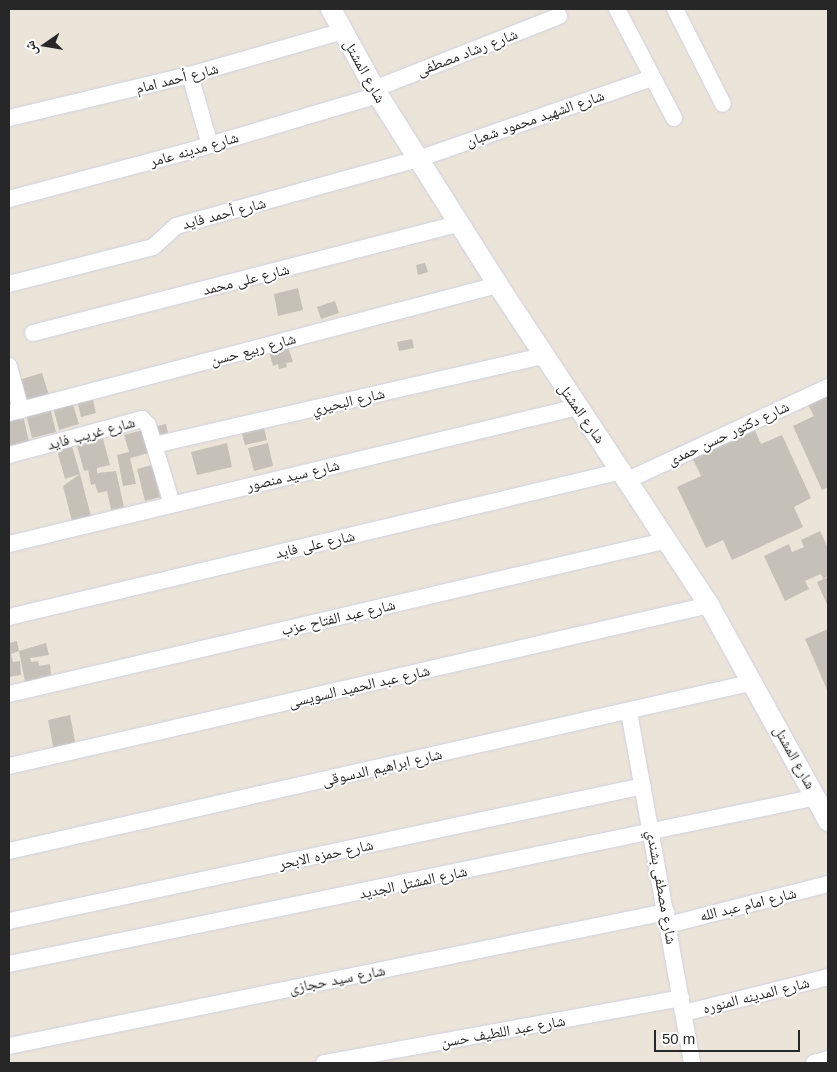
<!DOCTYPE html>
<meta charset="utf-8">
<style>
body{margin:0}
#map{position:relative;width:837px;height:1072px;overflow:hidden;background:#ebe4d8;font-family:Helvetica,"Noto Naskh Arabic",sans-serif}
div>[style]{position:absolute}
.building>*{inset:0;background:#c6c1b8}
.roads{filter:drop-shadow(0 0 1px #ced0e1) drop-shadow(0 0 1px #ced0e1)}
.minor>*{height:16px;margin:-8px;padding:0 8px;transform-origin:8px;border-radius:8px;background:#fff}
.tertiary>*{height:20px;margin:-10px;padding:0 10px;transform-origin:10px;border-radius:10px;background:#fff}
span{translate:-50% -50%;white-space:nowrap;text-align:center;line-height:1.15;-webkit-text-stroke:4px #fff;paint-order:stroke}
.street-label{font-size:15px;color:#272727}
.frame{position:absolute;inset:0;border:10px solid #272727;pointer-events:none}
.north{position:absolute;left:20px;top:20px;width:50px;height:50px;-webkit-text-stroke:4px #fff;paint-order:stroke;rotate:257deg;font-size:14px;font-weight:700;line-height:20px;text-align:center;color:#272727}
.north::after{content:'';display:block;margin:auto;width:18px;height:22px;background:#272727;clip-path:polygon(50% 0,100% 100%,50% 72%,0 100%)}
.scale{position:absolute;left:654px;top:1030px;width:146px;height:22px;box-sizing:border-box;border:2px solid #272727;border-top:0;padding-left:6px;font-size:15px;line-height:18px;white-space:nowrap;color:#272727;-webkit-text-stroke:4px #fff;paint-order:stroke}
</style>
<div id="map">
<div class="building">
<div style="clip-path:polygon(425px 263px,428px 272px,418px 275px,416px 265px)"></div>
<div style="clip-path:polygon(298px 288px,303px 310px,278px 316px,274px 294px)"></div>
<div style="clip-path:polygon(335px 301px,339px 313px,321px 319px,317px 307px)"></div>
<div style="clip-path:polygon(412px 339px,414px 348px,399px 351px,397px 342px)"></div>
<div style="clip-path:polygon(288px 347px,293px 362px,286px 363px,287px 367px,279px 369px,278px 364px,273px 366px,269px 351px)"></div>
<div style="clip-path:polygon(42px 373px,49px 395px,25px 402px,18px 380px)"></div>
<div style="clip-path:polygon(828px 391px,828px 487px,822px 490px,793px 426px,814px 416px,806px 401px)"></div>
<div style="clip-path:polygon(92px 396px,96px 413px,81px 417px,77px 400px)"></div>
<div style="clip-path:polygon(72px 401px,79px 424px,59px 430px,53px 407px)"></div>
<div style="clip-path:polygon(50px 408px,56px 432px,32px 438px,26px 414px)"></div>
<div style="clip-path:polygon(23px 415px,29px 442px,9px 446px,9px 418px)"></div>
<div style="clip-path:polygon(166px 424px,168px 433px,156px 435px,154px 427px)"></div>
<div style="clip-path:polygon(263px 424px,267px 440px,245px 445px,241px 430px)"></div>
<div style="clip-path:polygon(753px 426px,761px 444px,782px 435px,811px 498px,794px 507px,803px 527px,732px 560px,723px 540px,706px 548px,677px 487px,701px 476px,691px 455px)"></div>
<div style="clip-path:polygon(143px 430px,149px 453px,130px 458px,136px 484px,123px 486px,117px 455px,129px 452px,124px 435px)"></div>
<div style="clip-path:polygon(102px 435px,110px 465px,97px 468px,97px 473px,116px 471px,124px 507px,111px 510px,107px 491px,98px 493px,95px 484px,91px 485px,88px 470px,84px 471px,76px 442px)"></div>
<div style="clip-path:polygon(71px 443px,80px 474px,91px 516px,72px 521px,63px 486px,80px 474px,65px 479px,56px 447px)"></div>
<div style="clip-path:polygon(227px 443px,232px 467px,197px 475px,191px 452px)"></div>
<div style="clip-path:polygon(268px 443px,273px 466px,254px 471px,248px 448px)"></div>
<div style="clip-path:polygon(152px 465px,160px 497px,145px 501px,137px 469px)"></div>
<div style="clip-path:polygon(820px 531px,828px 548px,828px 576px,823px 579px,821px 574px,805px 581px,809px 589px,785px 601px,764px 556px,789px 544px,792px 552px,804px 547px,801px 540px)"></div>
<div style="clip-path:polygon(828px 577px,828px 607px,817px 582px)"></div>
<div style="clip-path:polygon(828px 629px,828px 692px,805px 639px)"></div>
<div style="clip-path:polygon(17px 641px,19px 651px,11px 654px,13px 662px,20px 661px,21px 675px,9px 677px,9px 643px)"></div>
<div style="clip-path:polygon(46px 643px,49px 655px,30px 658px,31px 662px,38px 661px,39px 666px,50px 664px,51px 675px,25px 682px,19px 651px)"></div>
<div style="clip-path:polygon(70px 715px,76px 747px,54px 751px,48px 720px)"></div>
</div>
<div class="roads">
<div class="minor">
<div style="left:617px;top:9px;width:123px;rotate:62.4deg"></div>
<div style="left:675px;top:9px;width:106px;rotate:63.2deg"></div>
<div style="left:190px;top:75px;width:73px;rotate:74.1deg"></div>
<div style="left:374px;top:89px;width:199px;rotate:-21.5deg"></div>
<div style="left:9px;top:118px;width:186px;rotate:-13.4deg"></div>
<div style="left:190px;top:75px;width:159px;rotate:-16deg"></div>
<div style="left:9px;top:199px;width:183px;rotate:-14.9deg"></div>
<div style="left:186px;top:152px;width:200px;rotate:-16.5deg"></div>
<div style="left:9px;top:284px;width:149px;rotate:-14.4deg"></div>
<div style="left:153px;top:247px;width:31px;rotate:-42deg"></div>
<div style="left:176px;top:226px;width:251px;rotate:-15.5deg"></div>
<div style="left:418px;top:159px;width:248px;rotate:-19.1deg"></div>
<div style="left:33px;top:333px;width:440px;rotate:-14.4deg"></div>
<div style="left:9px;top:366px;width:46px;rotate:74.7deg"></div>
<div style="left:9px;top:413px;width:505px;rotate:-14.67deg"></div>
<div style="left:154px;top:445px;width:399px;rotate:-12.9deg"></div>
<div style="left:9px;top:455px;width:138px;rotate:-15.1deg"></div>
<div style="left:142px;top:419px;width:8px;rotate:45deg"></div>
<div style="left:148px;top:425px;width:83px;rotate:73.1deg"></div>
<div style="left:628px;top:480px;width:221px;rotate:-24.9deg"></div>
<div style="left:9px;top:544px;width:585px;rotate:-13.54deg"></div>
<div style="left:9px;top:617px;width:630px;rotate:-13.4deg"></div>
<div style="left:9px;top:694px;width:677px;rotate:-13.15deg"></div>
<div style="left:629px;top:712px;width:357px;rotate:79.8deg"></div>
<div style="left:9px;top:766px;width:718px;rotate:-12.95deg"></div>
<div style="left:9px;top:851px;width:764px;rotate:-12.78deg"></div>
<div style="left:9px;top:921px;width:648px;rotate:-12.02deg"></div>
<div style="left:668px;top:925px;width:165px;rotate:-14.4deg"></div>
<div style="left:9px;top:964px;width:825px;rotate:-11.68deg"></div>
<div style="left:684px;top:1013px;width:148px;rotate:-14deg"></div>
<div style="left:9px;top:1046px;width:671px;rotate:-11.53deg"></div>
<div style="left:324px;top:1063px;width:363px;rotate:-10.3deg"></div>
<div style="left:814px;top:1063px;width:15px;rotate:-16deg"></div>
</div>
<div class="tertiary">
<div style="left:331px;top:9px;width:98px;rotate:61.3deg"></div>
<div style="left:378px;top:95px;width:225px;rotate:57.7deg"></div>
<div style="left:498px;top:285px;width:383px;rotate:56.6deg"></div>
<div style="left:709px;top:605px;width:247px;rotate:61.1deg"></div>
</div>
</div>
<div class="street-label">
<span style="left:467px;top:52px;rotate:-21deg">شارع رشاد مصطفى</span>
<span style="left:365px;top:71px;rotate:61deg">شارع المشتل</span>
<span style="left:177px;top:78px;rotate:-14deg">شارع أحمد امام</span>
<span style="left:535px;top:118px;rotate:-19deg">شارع الشهيد محمود شعبان</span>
<span style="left:194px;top:149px;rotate:-16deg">شارع مدينه عامر</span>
<span style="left:224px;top:213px;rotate:-15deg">شارع أحمد فايد</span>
<span style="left:246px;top:279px;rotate:-14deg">شارع على محمد</span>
<span style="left:253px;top:349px;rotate:-15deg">شارع ربيع حسن</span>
<span style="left:348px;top:401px;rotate:-13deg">شارع البحيري</span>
<span style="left:582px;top:413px;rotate:55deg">شارع المشتل</span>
<span style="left:91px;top:433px;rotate:-15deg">شارع غريب فايد</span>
<span style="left:728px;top:433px;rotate:-25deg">شارع دكتور حسن حمدى</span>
<span style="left:293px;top:475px;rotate:-13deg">شارع سيد منصور</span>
<span style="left:315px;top:544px;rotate:-13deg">شارع على فايد</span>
<span style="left:338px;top:617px;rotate:-13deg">شارع عبد الفتاح عزب</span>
<span style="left:359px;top:686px;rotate:-13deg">شارع عبد الحميد السويسى</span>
<span style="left:795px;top:757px;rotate:61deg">شارع المشتل</span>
<span style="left:382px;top:767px;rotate:-13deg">شارع ابراهيم الدسوقى</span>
<span style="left:326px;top:854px;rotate:-12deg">شارع حمزه الابحر</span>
<span style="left:413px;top:882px;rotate:-12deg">شارع المشتل الجديد</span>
<span style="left:662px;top:887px;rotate:80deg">شارع مصطفى بشندي</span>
<span style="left:748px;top:904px;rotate:-14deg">شارع امام عبد الله</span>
<span style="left:337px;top:979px;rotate:-11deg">شارع سيد حجازى</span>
<span style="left:756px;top:995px;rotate:-14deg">شارع المدينه المنوره</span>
<span style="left:503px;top:1031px;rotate:-10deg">شارع عبد اللطيف حسن</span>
</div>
<div class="frame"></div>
<div class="north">ش</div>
<div class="scale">50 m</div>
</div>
